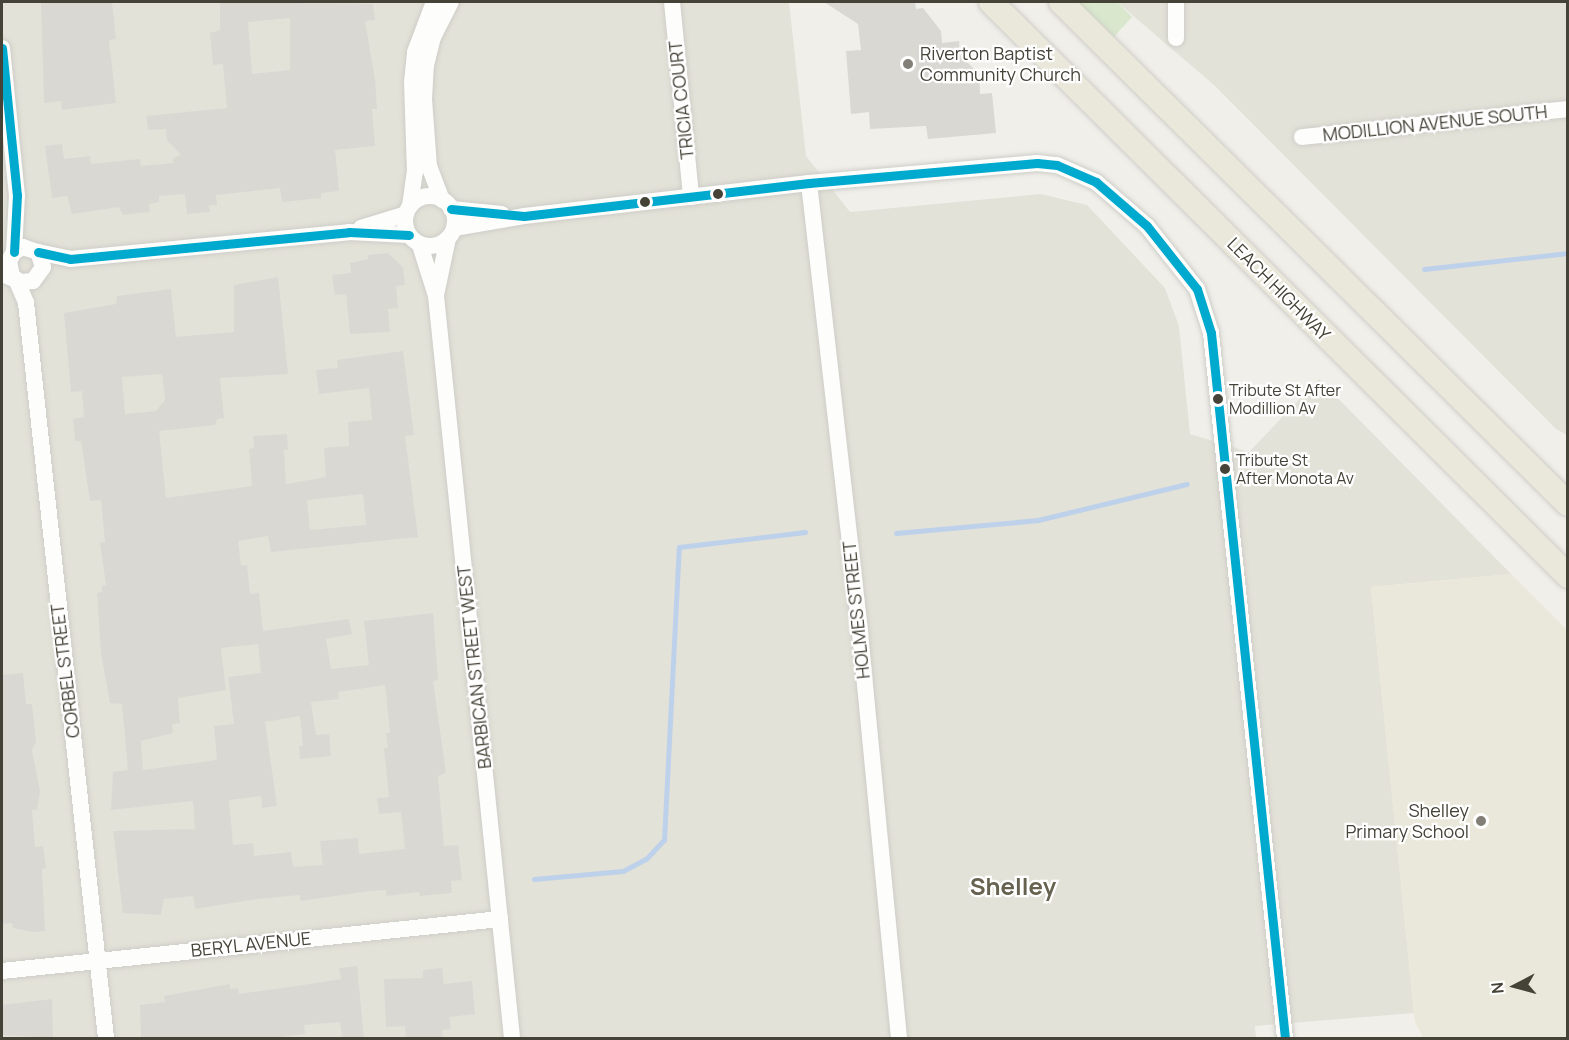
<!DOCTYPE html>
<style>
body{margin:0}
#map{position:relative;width:1569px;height:1040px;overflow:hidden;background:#f0efea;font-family:Manrope,sans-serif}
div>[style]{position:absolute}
.residential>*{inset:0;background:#e3e2d8}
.education>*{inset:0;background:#eae8da}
.green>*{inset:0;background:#d9e8cc}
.stream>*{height:5px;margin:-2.5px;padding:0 2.5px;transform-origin:2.5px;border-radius:2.5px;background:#bed1ea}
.building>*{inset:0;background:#d9d8d3}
.roads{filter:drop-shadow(0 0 2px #cecdc8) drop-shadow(0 0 2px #cecdc8)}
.minor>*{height:16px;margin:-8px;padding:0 8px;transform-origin:8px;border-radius:8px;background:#fdfdfc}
.minor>.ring{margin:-8px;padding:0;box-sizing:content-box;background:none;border:16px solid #fdfdfc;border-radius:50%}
.highway>*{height:24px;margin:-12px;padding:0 12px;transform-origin:12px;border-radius:12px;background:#eae8db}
.bus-1>*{height:9px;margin:-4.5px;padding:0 4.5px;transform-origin:4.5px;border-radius:4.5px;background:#00a9ce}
.dots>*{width:16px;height:16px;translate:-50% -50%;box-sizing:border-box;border:3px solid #fff;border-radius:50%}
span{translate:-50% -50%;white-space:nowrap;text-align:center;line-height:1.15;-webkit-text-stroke:4.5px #fff;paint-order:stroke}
.bus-label{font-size:16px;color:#454237}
.left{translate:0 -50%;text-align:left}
.poi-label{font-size:18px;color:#454237}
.right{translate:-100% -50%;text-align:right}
.street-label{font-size:18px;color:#454237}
.district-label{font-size:24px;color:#67624f;font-weight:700}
.frame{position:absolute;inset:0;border:3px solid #454237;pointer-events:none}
.north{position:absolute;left:1485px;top:956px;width:60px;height:60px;-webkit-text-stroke:4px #fff;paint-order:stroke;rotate:264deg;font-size:16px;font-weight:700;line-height:24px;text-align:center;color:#454237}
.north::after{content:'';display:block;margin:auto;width:21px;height:27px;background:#454237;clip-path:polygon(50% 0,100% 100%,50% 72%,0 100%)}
</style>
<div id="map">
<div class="residential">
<div style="clip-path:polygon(2px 2px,789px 2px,806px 156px,850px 212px,1041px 194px,1087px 205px,1165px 288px,1179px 326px,1190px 434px,1249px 452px,1319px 379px,1511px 574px,1371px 587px,1414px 1013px,1255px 1026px,1256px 1038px,2px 1038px)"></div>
<div style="clip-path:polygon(1117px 2px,1567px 2px,1567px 435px,1556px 429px,1214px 85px)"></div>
</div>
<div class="education">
<div style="clip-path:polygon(1511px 574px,1567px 630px,1567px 1038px,1423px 1038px,1415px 1022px,1371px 587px)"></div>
</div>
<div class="green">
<div style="clip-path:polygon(1075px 2px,1117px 2px,1132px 17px,1112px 39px)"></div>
</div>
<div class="stream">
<div style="left:1424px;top:269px;width:145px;rotate:-6.3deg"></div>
<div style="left:896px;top:533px;width:143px;rotate:-5.2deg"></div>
<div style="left:1038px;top:520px;width:153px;rotate:-13.6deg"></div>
<div style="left:534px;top:879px;width:89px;rotate:-5.1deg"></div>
<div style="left:623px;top:871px;width:26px;rotate:-28deg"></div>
<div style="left:646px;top:859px;width:26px;rotate:-47deg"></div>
<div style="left:664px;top:840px;width:293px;rotate:-87.1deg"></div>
<div style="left:679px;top:547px;width:127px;rotate:-6.8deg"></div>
</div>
<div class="building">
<div style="clip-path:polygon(41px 2px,112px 2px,116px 39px,109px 40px,116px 103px,62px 110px,61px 101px,44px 103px)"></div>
<div style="clip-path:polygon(evenodd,220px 2px,373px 4px,375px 20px,365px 21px,375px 79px,377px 109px,372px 109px,375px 146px,335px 150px,339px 191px,321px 193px,321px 198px,282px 202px,280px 188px,216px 195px,217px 205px,209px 206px,210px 212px,187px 214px,185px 194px,159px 196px,159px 202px,149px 204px,150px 212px,123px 215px,119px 207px,72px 214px,67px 196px,52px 198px,45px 146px,62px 144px,64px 159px,90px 156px,91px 164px,140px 159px,141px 166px,173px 163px,173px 158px,181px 155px,167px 140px,166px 129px,148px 130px,146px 116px,227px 108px,223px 64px,213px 65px,210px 33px,220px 30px,220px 2px,290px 18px,290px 70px,252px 74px,248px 22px,290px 18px)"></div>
<div style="clip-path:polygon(824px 2px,915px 2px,916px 9px,923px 8px,941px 31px,942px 43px,959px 41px,960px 55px,979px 74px,980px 94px,992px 93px,996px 133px,928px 139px,926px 126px,870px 129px,869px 112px,851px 114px,846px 51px,861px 50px,858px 24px)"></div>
<div style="clip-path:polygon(388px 253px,403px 267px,405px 285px,396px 286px,398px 308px,388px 309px,390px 332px,350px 334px,346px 294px,335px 295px,332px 275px,351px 273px,350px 263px,368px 259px,368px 255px)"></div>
<div style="clip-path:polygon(evenodd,278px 277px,288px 374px,220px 378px,224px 418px,217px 419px,215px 425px,159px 431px,166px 498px,252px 486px,249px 449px,254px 448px,253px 436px,287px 434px,288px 450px,284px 450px,286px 484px,326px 477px,324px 448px,349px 446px,348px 422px,372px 420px,369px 388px,319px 394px,316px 370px,338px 368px,337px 360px,403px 351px,414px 435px,405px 436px,418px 537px,271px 552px,268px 536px,238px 541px,241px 566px,247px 565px,250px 594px,259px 593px,263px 631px,349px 619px,352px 634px,326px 639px,331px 669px,369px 665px,364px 621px,433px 613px,438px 680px,433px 681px,446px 773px,438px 776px,444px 846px,458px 845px,462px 880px,451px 881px,452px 893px,420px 896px,419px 892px,386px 896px,386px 890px,370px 891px,300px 901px,300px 895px,257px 899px,195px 909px,193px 896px,164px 899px,161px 915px,123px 913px,113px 831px,195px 829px,193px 801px,111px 810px,113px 772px,128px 770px,122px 704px,110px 703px,101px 653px,97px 593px,102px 592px,102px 586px,106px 585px,100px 543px,105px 542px,101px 500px,90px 501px,81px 441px,75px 441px,73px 419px,84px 417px,82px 391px,71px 392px,64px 313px,116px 304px,117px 296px,171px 289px,176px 337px,234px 332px,234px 285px,278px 277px,162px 374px,165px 400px,156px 411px,125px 414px,122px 377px,162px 374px,278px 277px,363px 494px,366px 525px,310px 530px,307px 500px,363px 494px,278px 277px,258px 644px,261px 673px,228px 677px,234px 724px,214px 726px,217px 760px,143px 770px,141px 741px,173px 733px,172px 724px,180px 723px,178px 698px,226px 690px,221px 648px,258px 644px,278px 277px,385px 685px,390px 733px,386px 733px,388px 748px,384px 748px,389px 797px,377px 798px,379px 814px,401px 812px,405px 849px,359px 854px,358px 838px,320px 841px,323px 865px,293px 867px,291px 852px,254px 856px,253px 843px,233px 845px,229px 800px,261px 796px,262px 808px,277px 806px,265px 722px,300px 716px,303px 746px,299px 746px,300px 759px,331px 756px,329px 734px,316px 735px,311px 702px,339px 699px,338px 692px,385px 685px)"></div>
<div style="clip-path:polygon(23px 673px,26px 704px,32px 704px,36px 742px,32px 750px,40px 791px,37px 810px,32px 810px,35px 847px,43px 846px,46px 868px,42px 869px,45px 931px,33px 932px,13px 928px,12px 923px,2px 924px,2px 675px)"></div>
<div style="clip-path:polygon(357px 966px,364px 1038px,342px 1038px,340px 1022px,304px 1025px,305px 1034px,272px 1038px,141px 1038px,140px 1005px,165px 1002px,164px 996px,230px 984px,230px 989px,238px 988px,239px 994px,303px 985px,341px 979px,339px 968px)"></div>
<div style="clip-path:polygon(442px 968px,444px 984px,472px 981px,475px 1014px,449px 1017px,451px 1029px,442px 1030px,443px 1038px,406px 1038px,405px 1026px,386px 1027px,384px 979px,423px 978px,423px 970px)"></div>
<div style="clip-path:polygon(52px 999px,53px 1038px,2px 1035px,2px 1005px)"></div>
</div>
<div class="roads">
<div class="minor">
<div style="left:672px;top:2px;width:196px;rotate:84.4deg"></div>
<div style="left:1176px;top:2px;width:36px;rotate:90deg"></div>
<div style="left:2px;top:48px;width:148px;rotate:84.2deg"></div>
<div style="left:17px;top:195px;width:57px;rotate:93deg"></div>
<div style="left:1302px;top:137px;width:267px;rotate:-6deg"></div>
<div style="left:809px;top:183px;width:453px;rotate:83.5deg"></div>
<div style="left:860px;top:633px;width:407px;rotate:84.5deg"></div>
<div class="ring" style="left:405px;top:196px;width:34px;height:34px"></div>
<div style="left:442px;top:200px;width:36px;rotate:-111deg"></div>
<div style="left:429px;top:166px;width:66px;rotate:-94.3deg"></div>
<div style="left:424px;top:100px;width:35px;rotate:-87deg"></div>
<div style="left:426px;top:65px;width:29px;rotate:-76deg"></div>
<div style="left:433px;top:37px;width:39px;rotate:-63deg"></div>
<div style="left:410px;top:206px;width:34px;rotate:-82deg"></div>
<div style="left:415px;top:172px;width:90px;rotate:-91.9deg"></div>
<div style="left:412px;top:82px;width:30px;rotate:-84deg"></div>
<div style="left:415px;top:52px;width:53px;rotate:-69.2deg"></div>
<div style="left:451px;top:209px;width:51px;rotate:5.6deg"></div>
<div style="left:361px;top:228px;width:47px;rotate:-17.3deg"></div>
<div style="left:454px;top:228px;width:71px;rotate:-9.7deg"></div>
<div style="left:524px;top:216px;width:287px;rotate:-6.6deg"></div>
<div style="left:809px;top:183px;width:229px;rotate:-5deg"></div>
<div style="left:1037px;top:163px;width:20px;rotate:6deg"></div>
<div style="left:1057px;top:165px;width:43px;rotate:23.6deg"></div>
<div style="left:1096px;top:182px;width:67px;rotate:40.8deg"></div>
<div style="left:1147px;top:226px;width:80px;rotate:51.6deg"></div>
<div style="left:1197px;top:289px;width:46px;rotate:72.3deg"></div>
<div style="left:1211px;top:333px;width:709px;rotate:84.01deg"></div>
<div style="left:420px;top:245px;width:53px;rotate:72.6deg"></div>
<div style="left:436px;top:296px;width:746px;rotate:84.15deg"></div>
<div style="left:38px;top:252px;width:33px;rotate:12deg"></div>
<div style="left:70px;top:259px;width:280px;rotate:-5.5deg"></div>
<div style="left:349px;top:232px;width:60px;rotate:2.9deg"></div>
<div style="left:2px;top:274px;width:21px;rotate:23deg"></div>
<div style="left:21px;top:282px;width:12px;rotate:-5deg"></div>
<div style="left:33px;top:281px;width:17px;rotate:-54deg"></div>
<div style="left:43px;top:267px;width:16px;rotate:-108deg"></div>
<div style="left:38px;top:252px;width:16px;rotate:-162deg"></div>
<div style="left:23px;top:247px;width:10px;rotate:151deg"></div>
<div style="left:14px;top:252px;width:10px;rotate:119deg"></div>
<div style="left:9px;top:261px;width:15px;rotate:79deg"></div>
<div style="left:16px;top:279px;width:26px;rotate:67deg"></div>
<div style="left:26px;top:303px;width:739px;rotate:83.79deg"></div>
<div style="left:436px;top:295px;width:58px;rotate:-78.1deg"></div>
<div style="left:2px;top:971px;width:501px;rotate:-5.96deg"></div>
</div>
<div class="highway">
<div style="left:991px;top:2px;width:814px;rotate:44.85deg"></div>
<div style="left:1061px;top:2px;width:713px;rotate:44.72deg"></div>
</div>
</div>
<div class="bus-1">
<div style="left:2px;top:48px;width:148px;rotate:84.2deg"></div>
<div style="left:17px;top:195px;width:57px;rotate:93deg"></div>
<div style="left:451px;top:209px;width:73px;rotate:5.5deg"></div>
<div style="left:524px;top:216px;width:287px;rotate:-6.6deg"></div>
<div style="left:809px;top:183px;width:229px;rotate:-5deg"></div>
<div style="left:1037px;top:163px;width:20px;rotate:6deg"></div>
<div style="left:1057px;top:165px;width:43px;rotate:23.6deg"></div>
<div style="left:1096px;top:182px;width:67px;rotate:40.8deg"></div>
<div style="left:1147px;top:226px;width:80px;rotate:51.6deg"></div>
<div style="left:1197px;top:289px;width:46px;rotate:72.3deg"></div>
<div style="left:1211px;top:333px;width:709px;rotate:84.01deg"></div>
<div style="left:38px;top:252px;width:33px;rotate:12deg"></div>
<div style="left:70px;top:259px;width:280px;rotate:-5.5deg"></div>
<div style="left:349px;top:232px;width:60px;rotate:2.9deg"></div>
</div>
<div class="dots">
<div style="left:908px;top:64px;background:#817f76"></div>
<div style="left:718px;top:194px;background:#454237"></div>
<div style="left:645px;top:202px;background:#454237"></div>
<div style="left:1218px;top:399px;background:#454237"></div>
<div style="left:1225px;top:469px;background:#454237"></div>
<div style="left:1481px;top:821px;background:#817f76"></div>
</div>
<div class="bus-label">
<span class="left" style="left:1229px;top:399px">Tribute St After<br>Modillion Av</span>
<span class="left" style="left:1236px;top:469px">Tribute St<br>After Monota Av</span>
</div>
<div class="poi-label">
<span class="left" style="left:920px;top:64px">Riverton Baptist<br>Community Church</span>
<span class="right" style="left:1469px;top:821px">Shelley<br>Primary School</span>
</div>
<div class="street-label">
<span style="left:681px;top:100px;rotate:-96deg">TRICIA COURT</span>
<span style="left:1435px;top:123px;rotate:-6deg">MODILLION AVENUE SOUTH</span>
<span style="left:1279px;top:289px;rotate:45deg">LEACH HIGHWAY</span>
<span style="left:856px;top:610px;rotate:-96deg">HOLMES STREET</span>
<span style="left:474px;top:667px;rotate:-96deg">BARBICAN STREET WEST</span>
<span style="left:65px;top:671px;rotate:-97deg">CORBEL STREET</span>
<span style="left:251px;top:944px;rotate:-6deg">BERYL AVENUE</span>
</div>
<div class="district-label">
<span style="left:1013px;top:886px">Shelley</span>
</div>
<div class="frame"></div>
<div class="north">N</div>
</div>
